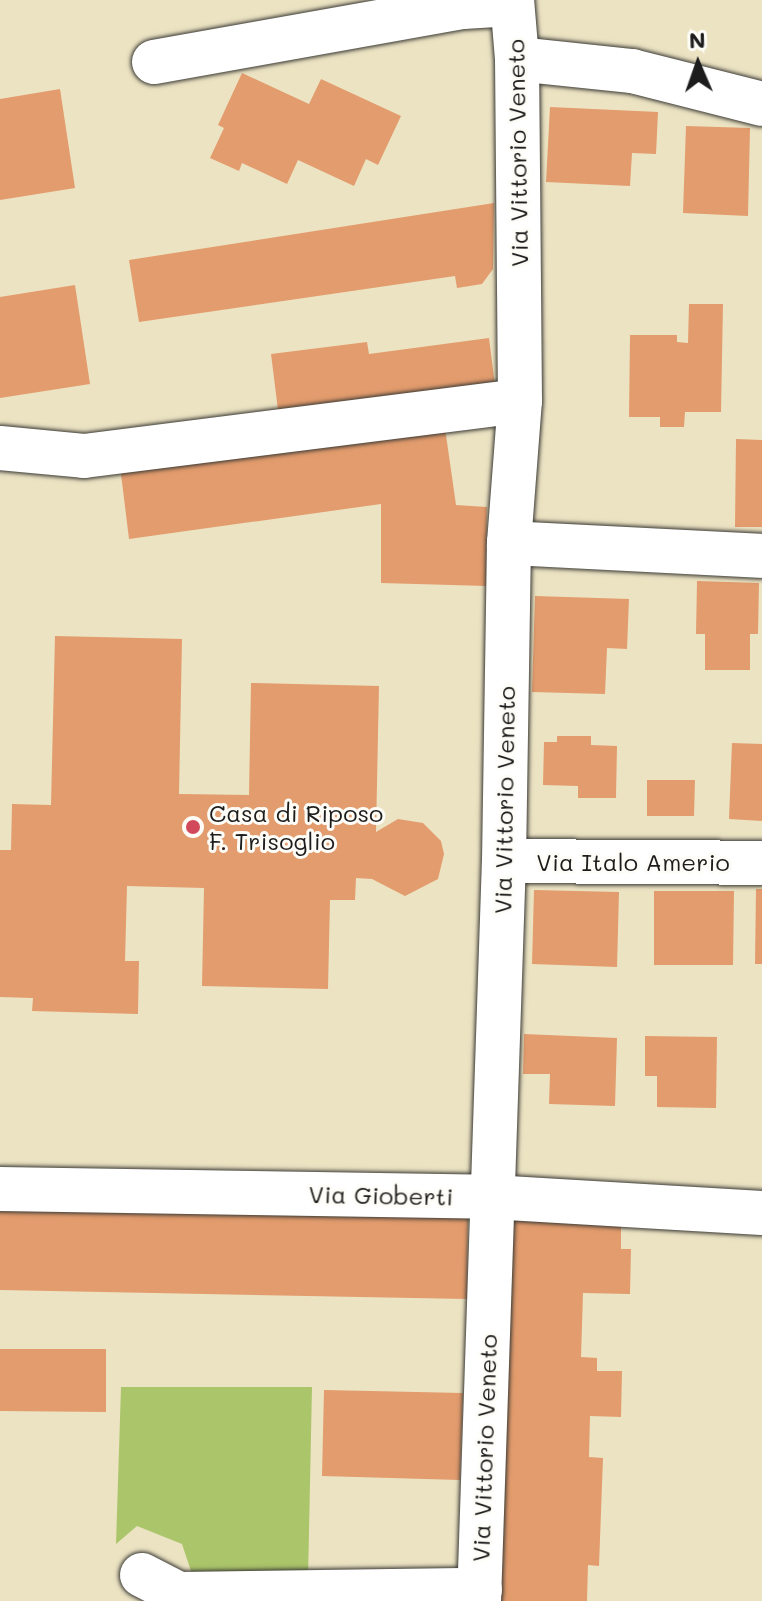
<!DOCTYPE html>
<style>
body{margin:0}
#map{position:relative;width:762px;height:1601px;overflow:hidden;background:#ece3c3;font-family:Mali,sans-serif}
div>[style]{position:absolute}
.green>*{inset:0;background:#abc56a}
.building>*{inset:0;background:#e39c6d}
.roads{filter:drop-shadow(0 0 2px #3b3a35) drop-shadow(0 0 2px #3b3a35)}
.minor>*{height:44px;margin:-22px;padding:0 22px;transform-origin:22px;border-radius:22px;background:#fff}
.dots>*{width:22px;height:22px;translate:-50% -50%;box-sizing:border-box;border:4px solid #fdfcf7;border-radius:50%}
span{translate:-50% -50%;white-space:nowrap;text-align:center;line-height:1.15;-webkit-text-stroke:6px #fdfcf7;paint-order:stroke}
.street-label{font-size:24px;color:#1c1c1c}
.poi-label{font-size:24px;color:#1c1c1c}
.left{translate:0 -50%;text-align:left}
.north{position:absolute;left:658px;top:24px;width:80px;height:80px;-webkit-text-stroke:6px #fdfcf7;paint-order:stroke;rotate:358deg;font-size:22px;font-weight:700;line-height:32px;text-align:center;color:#1c1c1c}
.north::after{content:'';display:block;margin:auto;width:28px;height:36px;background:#1c1c1c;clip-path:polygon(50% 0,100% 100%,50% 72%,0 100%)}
</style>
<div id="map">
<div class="green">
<div style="clip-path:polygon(121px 1387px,312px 1387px,308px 1580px,193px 1577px,182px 1544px,137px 1526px,116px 1544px)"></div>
</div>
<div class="building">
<div style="clip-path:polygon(242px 73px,309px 104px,321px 79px,401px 116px,378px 165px,366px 159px,354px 186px,298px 160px,287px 184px,242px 163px,239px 171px,210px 158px,224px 128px,218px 125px)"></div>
<div style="clip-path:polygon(60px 89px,75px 188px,0 200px,0 99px)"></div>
<div style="clip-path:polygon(550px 107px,658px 112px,656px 154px,632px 153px,630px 186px,546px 182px)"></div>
<div style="clip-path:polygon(686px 126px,750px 128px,748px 216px,683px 213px)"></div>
<div style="clip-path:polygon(494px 203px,493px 269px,482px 284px,457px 288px,455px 276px,139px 322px,129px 260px)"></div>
<div style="clip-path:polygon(75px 285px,90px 384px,0 398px,0 297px)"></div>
<div style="clip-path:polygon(689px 304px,723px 304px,721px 412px,685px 412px,684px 427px,660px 427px,660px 417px,629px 417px,630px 335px,677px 335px,677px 342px,688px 343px)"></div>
<div style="clip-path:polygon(489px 338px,496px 394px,278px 410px,271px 354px,367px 342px,369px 354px)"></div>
<div style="clip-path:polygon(444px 421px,456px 505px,487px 507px,486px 586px,381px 583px,381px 504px,129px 539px,120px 466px)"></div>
<div style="clip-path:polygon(736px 439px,762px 440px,762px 527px,735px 527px)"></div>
<div style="clip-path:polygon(697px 581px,759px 583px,758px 634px,750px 634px,750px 670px,705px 670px,705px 634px,696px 634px)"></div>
<div style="clip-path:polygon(535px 596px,629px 599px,627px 649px,607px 648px,605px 694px,532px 692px)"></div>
<div style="clip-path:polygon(55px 636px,182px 639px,179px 794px,249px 795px,251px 683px,379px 686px,376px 832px,398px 819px,423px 823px,441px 841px,444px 854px,438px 879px,405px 896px,372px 879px,356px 878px,355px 900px,330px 900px,328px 989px,202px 986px,204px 888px,127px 886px,125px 961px,139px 961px,138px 1014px,32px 1011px,33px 998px,0 997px,0 850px,11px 850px,12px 804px,51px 805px)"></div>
<div style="clip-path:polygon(557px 736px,591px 736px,591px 745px,617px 746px,616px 798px,578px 798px,578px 786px,543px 785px,544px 742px,557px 742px)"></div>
<div style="clip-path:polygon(732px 743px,762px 744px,762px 821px,729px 819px)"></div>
<div style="clip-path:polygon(647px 780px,695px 780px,694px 816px,647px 816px)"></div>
<div style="clip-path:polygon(756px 889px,762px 889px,762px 964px,755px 964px)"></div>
<div style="clip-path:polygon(534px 890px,619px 892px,617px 967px,532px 964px)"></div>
<div style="clip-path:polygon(654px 891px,734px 891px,733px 965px,654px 965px)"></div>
<div style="clip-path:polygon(524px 1034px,617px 1038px,615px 1106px,549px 1104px,550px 1074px,523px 1074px)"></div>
<div style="clip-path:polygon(645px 1036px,717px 1037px,716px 1108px,657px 1107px,657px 1076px,645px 1076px)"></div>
<div style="clip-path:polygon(0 1203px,468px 1212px,467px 1299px,0 1290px)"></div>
<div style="clip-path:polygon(508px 1219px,621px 1222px,621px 1249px,631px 1249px,630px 1294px,583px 1293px,581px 1357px,597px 1358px,597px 1371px,622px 1371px,621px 1417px,590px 1416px,589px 1457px,603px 1458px,599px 1566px,588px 1565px,587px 1601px,497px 1601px)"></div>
<div style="clip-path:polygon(0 1349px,106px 1349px,106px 1412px,0 1411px)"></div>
<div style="clip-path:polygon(324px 1390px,463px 1393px,460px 1480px,322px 1476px)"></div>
</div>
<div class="roads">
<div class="minor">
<div style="left:517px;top:59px;width:116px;rotate:6deg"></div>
<div style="left:632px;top:71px;width:134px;rotate:14.2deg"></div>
<div style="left:154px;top:62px;width:314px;rotate:-10.1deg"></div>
<div style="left:463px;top:7px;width:49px;rotate:-3.5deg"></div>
<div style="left:0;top:448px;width:84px;rotate:5.4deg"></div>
<div style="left:84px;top:456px;width:439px;rotate:-7.2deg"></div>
<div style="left:509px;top:543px;width:253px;rotate:2.9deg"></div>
<div style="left:504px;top:861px;width:258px;rotate:0.4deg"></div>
<div style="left:0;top:1189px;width:491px;rotate:0.9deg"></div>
<div style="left:491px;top:1197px;width:271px;rotate:3.4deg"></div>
<div style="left:142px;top:1575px;width:42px;rotate:27.2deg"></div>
<div style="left:179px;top:1594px;width:301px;rotate:-0.8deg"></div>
<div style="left:479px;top:1601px;width:740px;rotate:-88.07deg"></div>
<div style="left:504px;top:861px;width:318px;rotate:-89.1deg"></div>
<div style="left:509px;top:543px;width:142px;rotate:-85.6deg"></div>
<div style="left:520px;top:401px;width:342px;rotate:-90.5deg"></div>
<div style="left:517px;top:59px;width:59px;rotate:-94.8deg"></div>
</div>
</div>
<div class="dots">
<div style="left:193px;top:827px;background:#d1495b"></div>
</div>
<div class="street-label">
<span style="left:517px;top:153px;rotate:-91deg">Via Vittorio Veneto</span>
<span style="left:504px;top:800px;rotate:-89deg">Via Vittorio Veneto</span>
<span style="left:633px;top:862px">Via Italo Amerio</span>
<span style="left:381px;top:1195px;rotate:1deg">Via Gioberti</span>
<span style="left:484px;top:1448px;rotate:-88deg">Via Vittorio Veneto</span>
</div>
<div class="poi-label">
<span class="left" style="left:209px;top:827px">Casa di Riposo<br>F. Trisoglio</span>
</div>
<div class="north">N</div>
</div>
